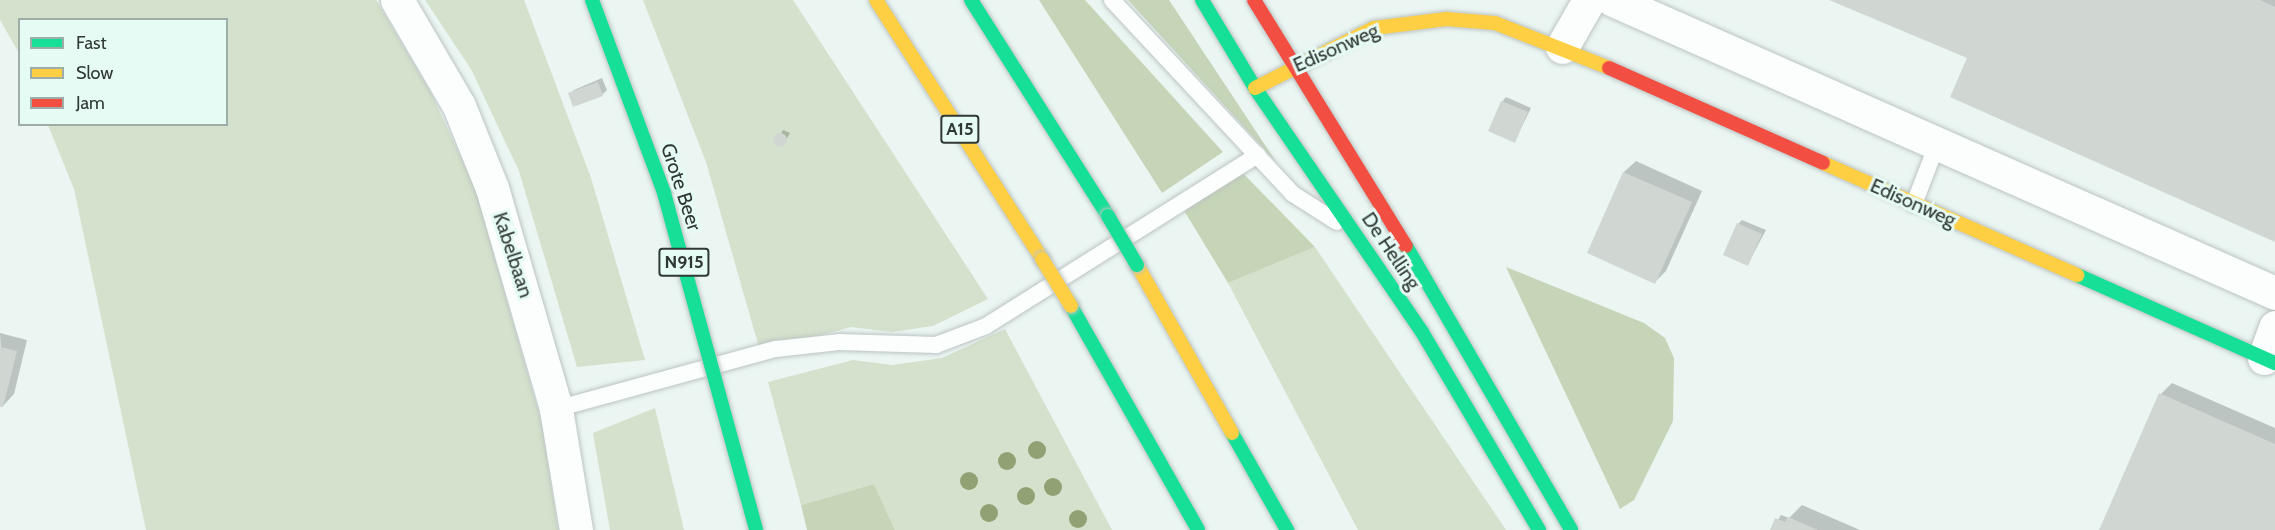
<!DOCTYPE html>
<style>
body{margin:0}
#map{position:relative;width:2275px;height:530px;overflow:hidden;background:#ebf6f3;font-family:Cabin,sans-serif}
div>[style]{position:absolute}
.green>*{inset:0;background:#d4e1cc}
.forest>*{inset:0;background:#c6d5b8}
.shadow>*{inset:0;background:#0003}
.building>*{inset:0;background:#d0d7d3}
.round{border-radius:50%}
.roads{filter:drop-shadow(0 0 2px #bcc4c2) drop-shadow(0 0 2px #bcc4c2)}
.lane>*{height:16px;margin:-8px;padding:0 8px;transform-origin:8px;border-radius:8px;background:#fcfefd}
.street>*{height:33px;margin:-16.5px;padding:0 16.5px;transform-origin:16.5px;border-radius:16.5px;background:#fcfefd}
.fast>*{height:14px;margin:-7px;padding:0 7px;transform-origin:7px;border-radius:7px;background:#16e098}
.slow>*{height:14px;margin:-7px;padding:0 7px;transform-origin:7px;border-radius:7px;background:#ffcf43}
.jam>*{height:14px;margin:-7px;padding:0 7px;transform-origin:7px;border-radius:7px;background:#f24e42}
.bridges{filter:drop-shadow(0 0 2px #bcc4c2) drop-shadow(0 0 2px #bcc4c2)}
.fast-bridge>*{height:14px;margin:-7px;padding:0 7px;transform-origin:7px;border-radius:7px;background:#16e098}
.slow-bridge>*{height:14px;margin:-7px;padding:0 7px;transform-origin:7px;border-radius:7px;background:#ffcf43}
.trees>*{width:18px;height:18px;margin:-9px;border-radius:50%;background:#91a173}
span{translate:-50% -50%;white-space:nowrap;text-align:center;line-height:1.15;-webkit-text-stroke:6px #e6fbf4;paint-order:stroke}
.shield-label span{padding:2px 4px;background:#e6fbf4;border:2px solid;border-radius:4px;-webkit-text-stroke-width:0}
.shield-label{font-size:18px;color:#303835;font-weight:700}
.street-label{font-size:20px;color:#303835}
.legend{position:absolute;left:18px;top:18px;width:210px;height:108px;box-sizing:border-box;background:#e6fbf4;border:2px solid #9dada8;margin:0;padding:8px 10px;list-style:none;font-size:18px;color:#303835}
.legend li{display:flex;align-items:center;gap:12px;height:30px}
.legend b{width:30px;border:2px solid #9dada8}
</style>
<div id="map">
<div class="green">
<div style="clip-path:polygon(0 0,376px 0,430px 91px,475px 188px,542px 424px,558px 530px,146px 530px,74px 189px,48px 125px,226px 124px,226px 20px,20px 20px,19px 53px,0 20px)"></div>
<div style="clip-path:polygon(425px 0,524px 0,591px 178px,645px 360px,577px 367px,519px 171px,471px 69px)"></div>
<div style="clip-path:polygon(643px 0,793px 0,988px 299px,933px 326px,892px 332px,851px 327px,760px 351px,706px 162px)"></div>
<div style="clip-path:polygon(1315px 247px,1506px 530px,1358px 530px,1228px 283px)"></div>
<div style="clip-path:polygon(1005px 329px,1112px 530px,895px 530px,874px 484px,801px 505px,768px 382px,853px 360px,892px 365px,942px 358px)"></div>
<div style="clip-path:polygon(655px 408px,684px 530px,610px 530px,593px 433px)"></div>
</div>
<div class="forest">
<div style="clip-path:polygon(1039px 0,1085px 0,1223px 152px,1162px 193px)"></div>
<div style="clip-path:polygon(1128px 0,1169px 0,1277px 163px)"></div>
<div style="clip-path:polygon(1236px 166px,1315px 247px,1228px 283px,1180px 204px)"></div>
<div style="clip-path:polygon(1506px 267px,1644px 323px,1665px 338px,1674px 358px,1673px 421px,1634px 500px,1620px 509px)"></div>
<div style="clip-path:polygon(874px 484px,895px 530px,807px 530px,801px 505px)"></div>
</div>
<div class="shadow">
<div style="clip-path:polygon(1836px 0,2275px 0,2275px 240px,1969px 57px)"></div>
<div style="clip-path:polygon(602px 78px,607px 90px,603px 94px,574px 105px,570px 94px,574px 90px)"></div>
<div style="clip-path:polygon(1506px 97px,1531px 108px,1515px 141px,1502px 102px)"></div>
<div style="clip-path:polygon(783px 130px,790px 133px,783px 145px,776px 143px)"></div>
<div style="clip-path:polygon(1636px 161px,1702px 191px,1666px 271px,1655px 282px,1589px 252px,1624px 172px)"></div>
<div style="clip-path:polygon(1742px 220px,1766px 230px,1748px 264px,1738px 224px)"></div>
<div style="clip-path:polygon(0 333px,27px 340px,14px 394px,3px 406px)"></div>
<div style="clip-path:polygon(2172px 383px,2275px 428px,2275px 530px,2102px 530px,2161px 394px)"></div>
<div style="clip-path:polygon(1802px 505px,1860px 530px,1772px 530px,1781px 515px,1789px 518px)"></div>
</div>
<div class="building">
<div style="clip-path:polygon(1829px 0,2260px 0,2275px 7px,2275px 242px,1950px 97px,1967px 58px)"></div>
<div style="clip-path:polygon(598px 82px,603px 96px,573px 107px,568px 93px)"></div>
<div style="clip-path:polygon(1501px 101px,1528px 112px,1515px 143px,1488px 131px)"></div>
<div class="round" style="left:773px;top:133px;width:14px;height:14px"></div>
<div style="clip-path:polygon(1623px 172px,1692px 202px,1655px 284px,1587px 253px)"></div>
<div style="clip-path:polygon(1737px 223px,1762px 234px,1748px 266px,1723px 255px)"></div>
<div style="clip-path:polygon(0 347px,17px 351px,3px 407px,0 407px)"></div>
<div style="clip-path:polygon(2159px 393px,2275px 444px,2275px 530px,2099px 530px)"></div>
<div style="clip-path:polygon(1788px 517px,1818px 530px,1770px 530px,1775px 518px,1785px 522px)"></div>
</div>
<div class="roads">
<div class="lane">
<div style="left:1112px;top:0;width:265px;rotate:47deg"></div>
<div style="left:1293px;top:194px;width:52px;rotate:32.5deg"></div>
<div style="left:1914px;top:204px;width:61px;rotate:-68.9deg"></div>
<div style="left:556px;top:409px;width:228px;rotate:-15.3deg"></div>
<div style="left:776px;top:349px;width:63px;rotate:-6.3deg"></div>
<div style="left:839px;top:342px;width:97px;rotate:1.8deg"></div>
<div style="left:936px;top:345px;width:53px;rotate:-20.8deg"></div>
<div style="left:986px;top:326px;width:321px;rotate:-32.2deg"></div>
</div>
<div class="street">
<div style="left:397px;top:0;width:123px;rotate:59.7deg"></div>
<div style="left:459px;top:106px;width:88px;rotate:68.1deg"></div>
<div style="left:492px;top:188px;width:230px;rotate:73.8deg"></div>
<div style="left:556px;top:409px;width:123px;rotate:80.6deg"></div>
<div style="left:1613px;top:0;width:724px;rotate:23.87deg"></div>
<div style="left:1562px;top:47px;width:54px;rotate:-60.1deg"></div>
<div style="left:2264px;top:358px;width:33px;rotate:-70deg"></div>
</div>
<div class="fast">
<div style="left:971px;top:0;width:256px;rotate:57.6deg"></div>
<div style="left:1202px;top:0;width:103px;rotate:58.9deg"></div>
<div style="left:1255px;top:88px;width:296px;rotate:55.6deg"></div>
<div style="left:1422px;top:332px;width:230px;rotate:59.4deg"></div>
<div style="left:1406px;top:246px;width:328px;rotate:59.8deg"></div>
<div style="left:2077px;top:275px;width:217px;rotate:24deg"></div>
<div style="left:1071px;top:306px;width:257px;rotate:60.4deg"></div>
<div style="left:1232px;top:433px;width:112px;rotate:60.4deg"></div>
</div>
<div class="slow">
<div style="left:876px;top:0;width:308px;rotate:57.3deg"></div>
<div style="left:1255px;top:88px;width:133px;rotate:-26.8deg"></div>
<div style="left:1374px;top:28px;width:73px;rotate:-7.1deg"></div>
<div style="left:1446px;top:19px;width:49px;rotate:4.7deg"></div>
<div style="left:1495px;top:23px;width:123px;rotate:21.5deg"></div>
<div style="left:1823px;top:163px;width:278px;rotate:23.8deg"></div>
<div style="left:1137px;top:265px;width:193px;rotate:60.5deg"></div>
</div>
<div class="jam">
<div style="left:1254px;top:0;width:289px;rotate:58.3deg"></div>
<div style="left:1609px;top:68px;width:234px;rotate:23.9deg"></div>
</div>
</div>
<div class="bridges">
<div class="fast-bridge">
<div style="left:592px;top:0;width:206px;rotate:69.5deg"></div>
<div style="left:664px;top:193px;width:349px;rotate:74.7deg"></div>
<div style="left:1108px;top:216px;width:57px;rotate:59.4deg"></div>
</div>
<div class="slow-bridge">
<div style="left:1042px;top:259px;width:55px;rotate:58.3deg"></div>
</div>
</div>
<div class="trees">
<div style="left:1037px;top:450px"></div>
<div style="left:1007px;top:461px"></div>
<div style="left:969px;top:481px"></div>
<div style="left:1053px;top:487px"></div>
<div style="left:1026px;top:496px"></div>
<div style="left:989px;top:513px"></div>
<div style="left:1078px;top:519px"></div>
</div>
<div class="shield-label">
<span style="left:960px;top:129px">A15</span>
<span style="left:684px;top:262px">N915</span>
</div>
<div class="street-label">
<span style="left:1336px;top:48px;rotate:-24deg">Edisonweg</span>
<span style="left:681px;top:187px;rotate:72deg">Grote Beer</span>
<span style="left:1913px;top:203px;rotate:24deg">Edisonweg</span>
<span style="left:1391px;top:251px;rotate:56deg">De Helling</span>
<span style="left:513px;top:255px;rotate:72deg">Kabelbaan</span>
</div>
<ul class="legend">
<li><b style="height:8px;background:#16e098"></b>Fast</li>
<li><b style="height:8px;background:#ffcf43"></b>Slow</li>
<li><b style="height:8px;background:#f24e42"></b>Jam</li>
</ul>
</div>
